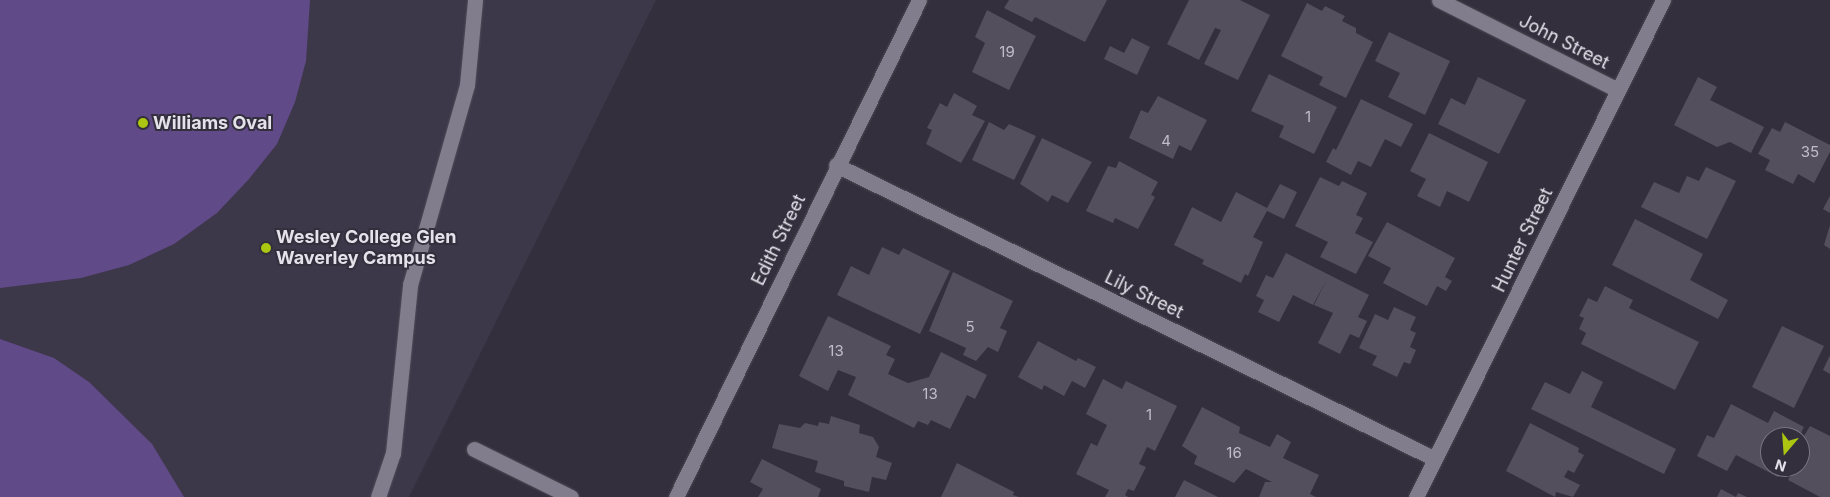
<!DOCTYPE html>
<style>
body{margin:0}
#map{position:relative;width:1830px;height:497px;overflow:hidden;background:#332f3c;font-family:Inter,sans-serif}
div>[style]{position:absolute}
.built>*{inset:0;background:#3d374a}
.green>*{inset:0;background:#604a88}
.building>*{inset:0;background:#534f5d}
.roads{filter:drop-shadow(0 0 1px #4f4c57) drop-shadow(0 0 1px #4f4c57)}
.street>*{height:15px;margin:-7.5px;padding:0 7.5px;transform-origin:7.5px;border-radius:7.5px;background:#827d8d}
.dots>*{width:14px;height:14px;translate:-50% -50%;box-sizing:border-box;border:2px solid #332f3c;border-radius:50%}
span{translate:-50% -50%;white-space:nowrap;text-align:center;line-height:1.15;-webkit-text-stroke:4px #332f3c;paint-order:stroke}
.number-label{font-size:15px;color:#c0bdc8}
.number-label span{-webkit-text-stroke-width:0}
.street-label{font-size:18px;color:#e5e2eb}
.poi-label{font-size:18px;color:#e5e2eb;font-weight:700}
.left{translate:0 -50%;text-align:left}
.north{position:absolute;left:1760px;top:427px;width:50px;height:50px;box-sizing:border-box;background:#332f3c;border:1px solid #7a7782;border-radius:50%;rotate:198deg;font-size:14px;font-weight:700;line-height:20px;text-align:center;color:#e5e2eb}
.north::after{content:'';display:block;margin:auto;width:18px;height:22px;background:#acc611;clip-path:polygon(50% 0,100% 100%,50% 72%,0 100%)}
</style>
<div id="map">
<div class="built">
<div style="clip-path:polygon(0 0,656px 0,409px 497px,0 497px)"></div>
</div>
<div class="green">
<div style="clip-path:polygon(0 0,310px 0,306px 61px,295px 102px,277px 144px,249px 179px,217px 213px,174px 244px,129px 265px,81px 278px,0 288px)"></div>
<div style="clip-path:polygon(0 339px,54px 358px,89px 382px,152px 444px,184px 497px,0 497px)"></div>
</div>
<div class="building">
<div style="clip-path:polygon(1009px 0,1107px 0,1085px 42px,1035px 17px,1032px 22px,1004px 8px)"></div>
<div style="clip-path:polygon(1189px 0,1240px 0,1270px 15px,1238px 80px,1204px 64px,1221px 30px,1215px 28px,1199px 60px,1167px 44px)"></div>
<div style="clip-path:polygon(1307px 3px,1322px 11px,1325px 6px,1345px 16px,1342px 21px,1356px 28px,1356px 33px,1373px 42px,1346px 98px,1319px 85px,1323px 77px,1281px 56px)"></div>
<div style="clip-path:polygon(987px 10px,1036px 36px,1009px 90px,972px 72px,985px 43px,975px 37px)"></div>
<div style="clip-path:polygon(1389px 32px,1450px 61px,1425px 115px,1388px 97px,1400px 73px,1375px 61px)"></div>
<div style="clip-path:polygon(1132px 38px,1150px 47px,1137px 75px,1104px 59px,1110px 46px,1124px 53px)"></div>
<div style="clip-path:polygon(1269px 74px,1337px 107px,1314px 154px,1279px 137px,1284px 126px,1251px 111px)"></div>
<div style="clip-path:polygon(1478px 77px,1526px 100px,1499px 154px,1438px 124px,1451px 98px,1465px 105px)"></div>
<div style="clip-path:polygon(1698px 77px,1717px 87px,1710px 100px,1764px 127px,1751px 153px,1730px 142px,1717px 147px,1674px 125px)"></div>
<div style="clip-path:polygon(954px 93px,977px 106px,972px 115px,985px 121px,961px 163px,926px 144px,932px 130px,927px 128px,940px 103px,947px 107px)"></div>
<div style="clip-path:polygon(1158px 96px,1207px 120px,1191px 151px,1179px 145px,1173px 159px,1129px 138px,1141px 110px,1148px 113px)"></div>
<div style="clip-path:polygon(1361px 99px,1413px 124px,1401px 147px,1385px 139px,1371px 167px,1358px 161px,1351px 175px,1326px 162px,1333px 148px,1336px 150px)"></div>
<div style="clip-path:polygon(989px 122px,1004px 130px,1009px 124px,1036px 136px,1014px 180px,972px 160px)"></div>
<div style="clip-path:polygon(1785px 122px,1830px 145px,1830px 152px,1814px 183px,1798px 174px,1793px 184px,1765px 170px,1770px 160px,1758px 154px,1772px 128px,1780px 132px)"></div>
<div style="clip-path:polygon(1429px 133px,1488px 162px,1469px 202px,1447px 191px,1440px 207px,1417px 196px,1426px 179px,1410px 171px)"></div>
<div style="clip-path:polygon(1042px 138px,1092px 162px,1068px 203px,1052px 195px,1048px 202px,1020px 184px)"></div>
<div style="clip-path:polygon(1119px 161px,1158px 182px,1151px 195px,1155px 197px,1138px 229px,1115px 218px,1113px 223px,1086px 211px,1108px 166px,1116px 168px)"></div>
<div style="clip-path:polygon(1706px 167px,1736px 181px,1707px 239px,1641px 207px,1654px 182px,1679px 193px,1687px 176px,1699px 181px)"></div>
<div style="clip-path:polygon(1320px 177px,1339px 186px,1342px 181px,1367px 193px,1356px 215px,1363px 218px,1355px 233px,1373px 242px,1356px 274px,1320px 257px,1328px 242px,1295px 226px)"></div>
<div style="clip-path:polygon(1280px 184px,1297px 192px,1284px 219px,1267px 211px,1253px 237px,1263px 242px,1248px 276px,1245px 274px,1241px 283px,1202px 264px,1204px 260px,1174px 245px,1192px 207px,1221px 222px,1236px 192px,1267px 208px)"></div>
<div style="clip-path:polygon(1830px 196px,1830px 213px,1823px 209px)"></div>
<div style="clip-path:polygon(1635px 219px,1703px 254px,1690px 280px,1728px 300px,1718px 319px,1612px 265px)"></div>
<div style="clip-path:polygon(1387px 222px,1455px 258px,1445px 277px,1452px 281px,1446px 291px,1437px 286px,1427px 306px,1383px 283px,1391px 268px,1368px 256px)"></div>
<div style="clip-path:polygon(1830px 225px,1830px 249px,1824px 245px)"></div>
<div style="clip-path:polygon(882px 247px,899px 255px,903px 248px,950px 271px,920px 334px,837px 295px,851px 266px,869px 275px)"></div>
<div style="clip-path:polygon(1286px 253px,1369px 295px,1358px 317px,1367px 321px,1359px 338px,1350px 334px,1340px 354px,1318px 343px,1333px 313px,1314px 305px,1326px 281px,1313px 305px,1293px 295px,1279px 322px,1258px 312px,1264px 300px,1256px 296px,1266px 275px,1273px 278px)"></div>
<div style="clip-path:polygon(953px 272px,1013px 301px,1000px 328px,1007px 331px,998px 352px,988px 347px,976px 361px,963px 355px,966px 348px,929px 331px)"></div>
<div style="clip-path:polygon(1605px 286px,1633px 300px,1629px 308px,1699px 342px,1675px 390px,1581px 344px,1586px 333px,1579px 329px,1584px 318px,1579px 316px,1588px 298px,1597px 302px)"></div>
<div style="clip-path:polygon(1394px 307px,1416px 317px,1410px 330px,1416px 333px,1410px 347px,1416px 350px,1410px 364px,1404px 362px,1397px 377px,1372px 365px,1377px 356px,1359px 348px,1375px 314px,1388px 320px)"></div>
<div style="clip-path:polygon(828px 316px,891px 346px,886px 355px,895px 359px,888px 374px,908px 383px,929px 377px,941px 352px,987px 375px,975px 399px,967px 395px,950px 429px,931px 420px,928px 425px,918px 421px,914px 428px,848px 395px,856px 377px,838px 370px,828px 391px,799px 376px)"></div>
<div style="clip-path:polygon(1782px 326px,1824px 346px,1794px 408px,1752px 387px)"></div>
<div style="clip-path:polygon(1038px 341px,1076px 361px,1078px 358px,1096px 367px,1085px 388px,1072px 381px,1064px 396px,1044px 385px,1042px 390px,1018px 377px)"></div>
<div style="clip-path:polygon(1830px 355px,1830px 374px,1823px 370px)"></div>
<div style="clip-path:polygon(1582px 371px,1603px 382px,1591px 407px,1676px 449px,1664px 474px,1531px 409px,1545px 382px,1570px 394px)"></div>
<div style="clip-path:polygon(1103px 379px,1122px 389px,1126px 381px,1177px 406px,1155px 451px,1147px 447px,1139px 464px,1146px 467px,1134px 491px,1128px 489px,1125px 495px,1128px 497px,1105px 497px,1109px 490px,1076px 474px,1091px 443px,1097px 446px,1107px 425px,1086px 414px)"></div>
<div style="clip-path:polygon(1731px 404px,1768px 423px,1774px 411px,1804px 427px,1799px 437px,1770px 437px,1770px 467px,1783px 467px,1778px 477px,1736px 455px,1727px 471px,1697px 456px,1707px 435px,1714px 438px)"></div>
<div style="clip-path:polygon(1202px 407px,1240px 427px,1239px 433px,1270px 447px,1277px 434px,1291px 442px,1283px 458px,1319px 475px,1310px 494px,1316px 497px,1259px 497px,1265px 482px,1272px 482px,1246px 469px,1234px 483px,1194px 464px,1197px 456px,1182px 446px)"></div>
<div style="clip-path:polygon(831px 416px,860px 425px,859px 433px,873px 437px,879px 447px,876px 457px,892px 463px,886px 480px,872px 477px,869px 492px,844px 486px,844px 481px,815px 472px,818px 461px,772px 448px,779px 424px,800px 428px,805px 423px,818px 426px,819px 422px,829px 424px)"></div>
<div style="clip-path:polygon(1530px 423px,1579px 448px,1578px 452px,1584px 455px,1574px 473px,1568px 470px,1564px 477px,1580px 485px,1573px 497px,1556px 492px,1555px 497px,1506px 471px)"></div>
<div style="clip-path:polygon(1810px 426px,1830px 436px,1830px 497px,1820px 497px,1788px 480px,1795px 467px,1800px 467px,1800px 457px,1807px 444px,1801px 441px)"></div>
<div style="clip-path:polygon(762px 459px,821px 489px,818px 497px,758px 497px,763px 489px,750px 482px)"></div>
<div style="clip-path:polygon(957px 463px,1014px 492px,1013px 495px,1019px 497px,941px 497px)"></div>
<div style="clip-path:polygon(1184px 480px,1218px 497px,1175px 497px)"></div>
<div style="clip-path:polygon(1721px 489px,1736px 497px,1738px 493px,1747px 497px,1717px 497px)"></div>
</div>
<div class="roads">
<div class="street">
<div style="left:1439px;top:0;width:200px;rotate:26.7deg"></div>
<div style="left:836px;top:165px;width:667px;rotate:26.14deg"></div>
<div style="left:474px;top:449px;width:108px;rotate:26.3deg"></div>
<div style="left:378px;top:497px;width:46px;rotate:-71.2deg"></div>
<div style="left:393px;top:453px;width:169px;rotate:-84.2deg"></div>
<div style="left:410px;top:285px;width:208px;rotate:-74.1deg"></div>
<div style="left:467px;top:85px;width:85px;rotate:-84.6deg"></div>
<div style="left:676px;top:497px;width:553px;rotate:-63.94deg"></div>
<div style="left:1416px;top:497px;width:555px;rotate:-63.57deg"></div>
</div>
</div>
<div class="dots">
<div style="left:143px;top:123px;background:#acc611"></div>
<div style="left:266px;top:248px;background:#acc611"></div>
</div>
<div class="number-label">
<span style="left:1007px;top:52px">19</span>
<span style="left:1308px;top:117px">1</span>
<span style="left:1166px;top:141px">4</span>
<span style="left:1810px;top:152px">35</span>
<span style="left:970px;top:327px">5</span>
<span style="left:836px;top:351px">13</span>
<span style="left:930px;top:394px">13</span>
<span style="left:1149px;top:415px">1</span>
<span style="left:1234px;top:453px">16</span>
</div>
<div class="street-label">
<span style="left:1564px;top:42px;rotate:27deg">John Street</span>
<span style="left:779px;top:240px;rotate:-64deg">Edith Street</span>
<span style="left:1523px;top:240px;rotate:-64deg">Hunter Street</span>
<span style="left:1144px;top:295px;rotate:26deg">Lily Street</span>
</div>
<div class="poi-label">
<span class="left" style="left:153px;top:123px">Williams Oval</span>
<span class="left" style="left:276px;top:248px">Wesley College Glen<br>Waverley Campus</span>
</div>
<div class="north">N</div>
</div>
